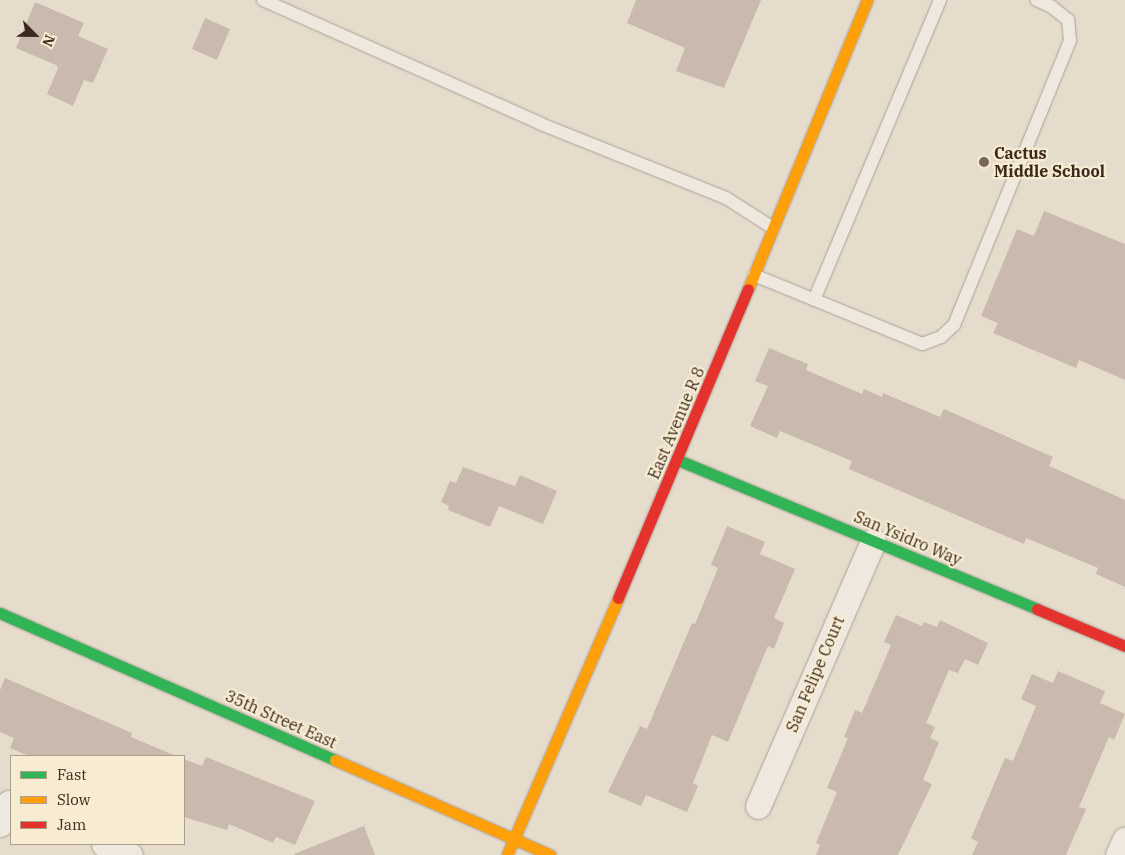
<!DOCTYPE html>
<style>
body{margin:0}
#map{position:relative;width:1125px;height:855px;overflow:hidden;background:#e6dccc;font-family:"IBM Plex Serif",serif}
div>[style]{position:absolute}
.building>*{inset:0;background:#cabaad}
.roads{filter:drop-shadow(0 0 1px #aba196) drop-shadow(0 0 1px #aba196)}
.lane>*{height:12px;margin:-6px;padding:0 6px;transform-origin:6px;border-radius:6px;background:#eee8de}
.street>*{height:25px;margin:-12.5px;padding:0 12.5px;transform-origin:12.5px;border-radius:12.5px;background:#eee8de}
.fast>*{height:11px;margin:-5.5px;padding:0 5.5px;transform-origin:5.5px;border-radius:5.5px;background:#30b455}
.slow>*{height:11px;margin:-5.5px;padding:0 5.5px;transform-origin:5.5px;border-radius:5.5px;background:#ff9f0a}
.jam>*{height:11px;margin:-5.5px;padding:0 5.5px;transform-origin:5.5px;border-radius:5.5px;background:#e5322d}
.dots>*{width:14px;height:14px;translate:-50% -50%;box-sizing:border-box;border:2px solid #f7ebd2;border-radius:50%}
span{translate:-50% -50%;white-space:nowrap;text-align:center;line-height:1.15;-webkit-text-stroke:4.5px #f7ebd2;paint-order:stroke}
.poi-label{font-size:16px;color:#3a2a1d;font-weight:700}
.left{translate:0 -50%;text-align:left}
.street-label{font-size:16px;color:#3a2a1d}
.legend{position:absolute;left:10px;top:755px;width:175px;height:90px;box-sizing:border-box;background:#f7ebd2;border:1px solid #ab9e8a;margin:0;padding:6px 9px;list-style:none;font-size:15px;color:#3a2a1d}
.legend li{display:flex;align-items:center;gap:10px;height:25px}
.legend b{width:25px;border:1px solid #ab9e8a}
.north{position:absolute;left:10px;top:10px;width:50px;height:50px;-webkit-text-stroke:4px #f7ebd2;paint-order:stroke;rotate:113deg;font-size:14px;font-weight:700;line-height:20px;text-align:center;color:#3a2a1d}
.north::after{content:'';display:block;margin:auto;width:18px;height:22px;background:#3a2a1d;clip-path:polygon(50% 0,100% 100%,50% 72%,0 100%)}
</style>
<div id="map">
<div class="building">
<div style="clip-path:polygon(636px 0,761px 0,724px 88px,676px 71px,685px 48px,627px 23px)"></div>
<div style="clip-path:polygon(35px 2px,84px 23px,78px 36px,108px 49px,93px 83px,84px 80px,73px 106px,47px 94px,58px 68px,56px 65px,16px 48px)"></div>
<div style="clip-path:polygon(205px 18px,230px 29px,217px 60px,192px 49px)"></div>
<div style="clip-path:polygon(1044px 211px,1125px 244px,1125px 380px,1079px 360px,1076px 368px,993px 333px,998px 323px,981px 316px,1017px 229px,1034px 236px)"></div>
<div style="clip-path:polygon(769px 348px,808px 364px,806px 370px,862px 394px,864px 389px,882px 397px,883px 393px,940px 417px,944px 409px,1053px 457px,1049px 466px,1125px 500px,1125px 587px,1096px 574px,1098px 568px,1026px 538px,1024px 544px,849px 469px,852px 461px,780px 431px,777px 438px,750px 426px,768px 386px,755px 381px)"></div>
<div style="clip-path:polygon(463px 467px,515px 486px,520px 475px,557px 491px,543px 524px,499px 506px,490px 527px,448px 510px,449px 506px,441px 502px,450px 481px,456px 483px)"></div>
<div style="clip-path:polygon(727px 526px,765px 542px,760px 554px,795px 569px,774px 618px,784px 623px,774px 649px,768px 646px,728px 742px,712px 735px,693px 783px,698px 786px,687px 812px,646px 795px,641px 806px,608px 792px,640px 726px,647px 729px,692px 623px,695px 624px,718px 568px,711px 565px)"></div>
<div style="clip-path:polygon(896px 615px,922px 626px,924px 622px,937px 627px,940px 620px,988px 643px,978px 665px,965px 659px,958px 673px,949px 670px,926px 723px,935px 727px,930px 738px,939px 742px,923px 780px,932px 784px,898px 855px,816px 855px,820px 845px,816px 843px,837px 792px,827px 788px,848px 738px,844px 737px,855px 710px,862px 713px,891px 645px,884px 642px)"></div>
<div style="clip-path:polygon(1058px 671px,1105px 691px,1100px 703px,1125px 714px,1114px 740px,1109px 737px,1079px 807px,1086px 809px,1066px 855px,972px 855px,978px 842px,971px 838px,983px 810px,1005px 758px,1013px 761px,1036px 706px,1021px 699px,1032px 674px,1053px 683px)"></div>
<div style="clip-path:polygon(5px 678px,132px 733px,131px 737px,176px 756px,29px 756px,10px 748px,14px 738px,0 732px,0 690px)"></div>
<div style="clip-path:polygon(206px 757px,315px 801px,295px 845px,276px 837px,273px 843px,229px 824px,227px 830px,184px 817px,184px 759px,202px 766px)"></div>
<div style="clip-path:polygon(364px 826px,375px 855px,295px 855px,294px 854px)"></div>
</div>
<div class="roads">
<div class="lane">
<div style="left:263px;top:0;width:304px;rotate:24deg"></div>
<div style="left:541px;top:124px;width:199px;rotate:21.8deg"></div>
<div style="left:726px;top:198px;width:56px;rotate:32.6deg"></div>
<div style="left:754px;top:275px;width:182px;rotate:22.3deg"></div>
<div style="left:922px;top:344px;width:20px;rotate:-20deg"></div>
<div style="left:941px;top:337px;width:18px;rotate:-43deg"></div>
<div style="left:954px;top:325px;width:307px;rotate:-67.8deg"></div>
<div style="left:1070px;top:41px;width:21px;rotate:-95deg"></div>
<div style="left:1068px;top:20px;width:21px;rotate:-141deg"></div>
<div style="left:1052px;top:7px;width:17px;rotate:-156deg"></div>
<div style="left:814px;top:300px;width:325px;rotate:-67.2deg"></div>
</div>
<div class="street">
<div style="left:758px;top:806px;width:289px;rotate:-66.5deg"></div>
<div style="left:0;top:824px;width:23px;rotate:-67deg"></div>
<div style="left:104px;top:844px;width:28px;rotate:23deg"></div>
<div style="left:1118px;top:855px;width:17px;rotate:-66deg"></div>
</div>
<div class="fast">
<div style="left:678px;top:460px;width:389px;rotate:22.5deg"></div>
<div style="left:0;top:613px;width:366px;rotate:23.7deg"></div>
</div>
<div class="slow">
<div style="left:748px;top:289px;width:313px;rotate:-67.6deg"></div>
<div style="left:335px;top:760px;width:235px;rotate:23.8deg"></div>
<div style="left:507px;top:855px;width:280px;rotate:-66.6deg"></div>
</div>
<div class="jam">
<div style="left:618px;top:598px;width:335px;rotate:-67.2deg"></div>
<div style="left:1037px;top:609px;width:95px;rotate:22.8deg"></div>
</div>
</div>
<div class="dots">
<div style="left:984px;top:162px;background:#76685a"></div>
</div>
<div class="poi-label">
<span class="left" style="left:994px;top:162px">Cactus<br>Middle School</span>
</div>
<div class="street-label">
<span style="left:676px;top:423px;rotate:-67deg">East Avenue R 8</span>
<span style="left:908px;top:538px;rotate:23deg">San Ysidro Way</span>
<span style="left:815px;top:674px;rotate:-67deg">San Felipe Court</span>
<span style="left:281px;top:719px;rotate:24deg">35th Street East</span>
</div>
<ul class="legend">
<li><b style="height:6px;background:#30b455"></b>Fast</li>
<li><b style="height:6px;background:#ff9f0a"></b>Slow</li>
<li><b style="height:6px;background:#e5322d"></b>Jam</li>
</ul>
<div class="north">N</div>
</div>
